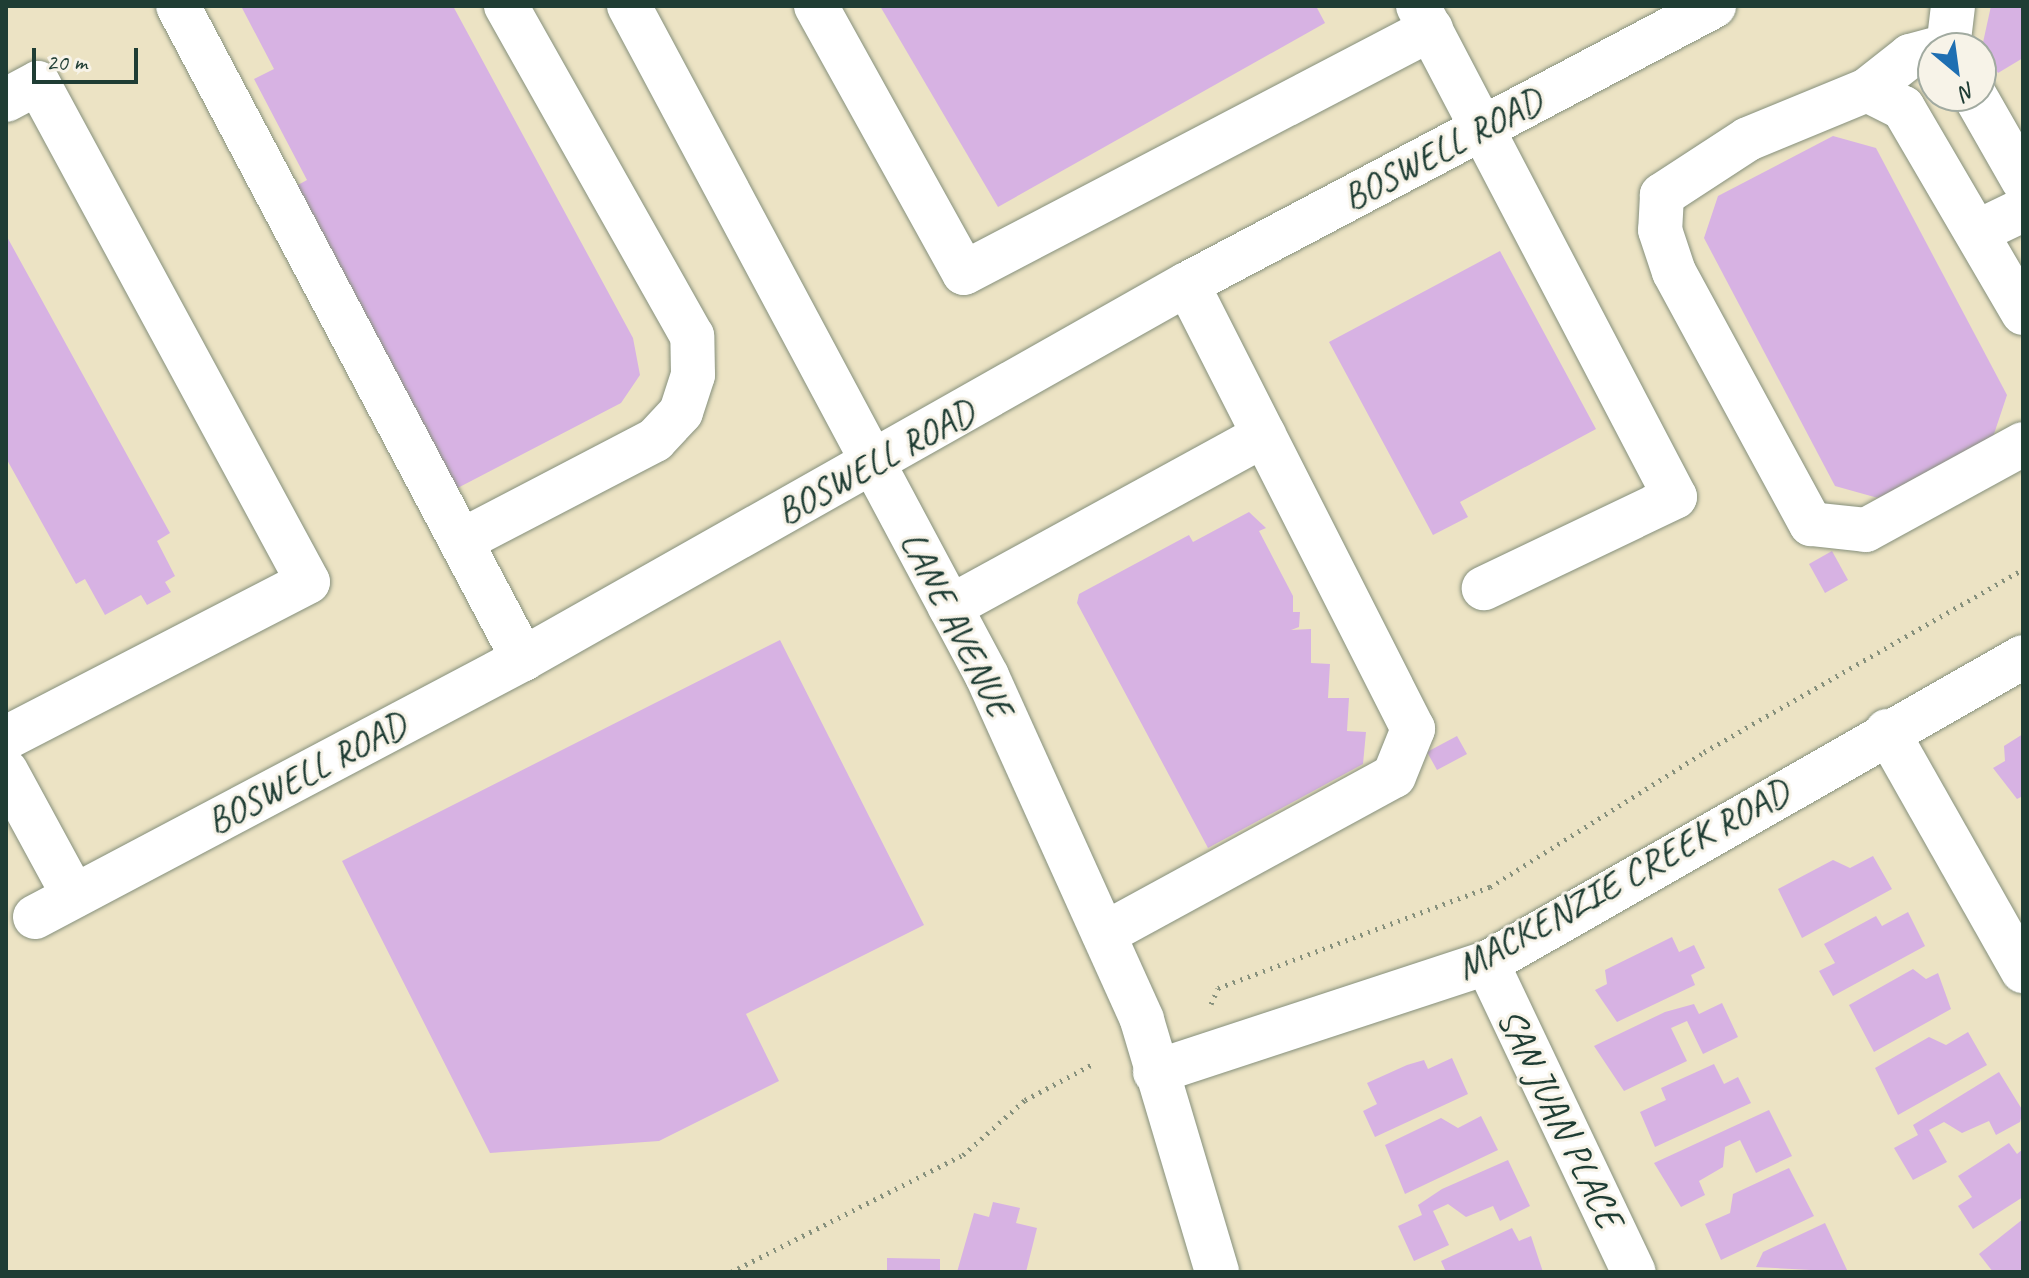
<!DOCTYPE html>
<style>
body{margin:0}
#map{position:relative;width:2029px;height:1278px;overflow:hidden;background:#ece3c4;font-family:Caveat,sans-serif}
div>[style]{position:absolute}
.building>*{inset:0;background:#d7b2e3}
.path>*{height:5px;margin-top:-2.5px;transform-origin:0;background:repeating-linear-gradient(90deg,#86907c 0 2px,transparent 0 8px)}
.roads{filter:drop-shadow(0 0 2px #86907c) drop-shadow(0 0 2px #86907c)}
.minor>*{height:44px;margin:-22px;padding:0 22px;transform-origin:22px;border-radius:22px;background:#fff}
.major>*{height:44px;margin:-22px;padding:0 22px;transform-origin:22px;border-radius:22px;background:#fff}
span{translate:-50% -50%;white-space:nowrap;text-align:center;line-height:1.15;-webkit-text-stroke:6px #f7f3e8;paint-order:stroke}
.street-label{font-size:38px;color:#1f3d34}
.frame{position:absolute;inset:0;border:8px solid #1f3d34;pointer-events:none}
.north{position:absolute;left:1917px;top:32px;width:80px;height:80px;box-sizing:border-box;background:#f7f3e8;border:2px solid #a1aaa0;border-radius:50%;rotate:151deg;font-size:22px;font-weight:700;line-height:32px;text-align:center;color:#1f3d34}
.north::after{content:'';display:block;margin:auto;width:28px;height:36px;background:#1f6fb2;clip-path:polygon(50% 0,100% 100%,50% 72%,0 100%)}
.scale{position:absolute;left:32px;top:48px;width:106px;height:36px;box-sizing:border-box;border:4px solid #1f3d34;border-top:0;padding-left:10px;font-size:24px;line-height:28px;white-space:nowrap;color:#1f3d34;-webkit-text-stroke:6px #f7f3e8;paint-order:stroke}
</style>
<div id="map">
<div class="building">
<div style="clip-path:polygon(241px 6px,453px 6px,633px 338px,640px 375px,621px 403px,448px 493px,287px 191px,307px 180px,254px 79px,274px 69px)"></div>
<div style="clip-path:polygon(880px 6px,1316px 6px,1325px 23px,998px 207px)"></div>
<div style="clip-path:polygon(1991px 6px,2023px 6px,2023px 58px,1998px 73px,1982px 47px)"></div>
<div style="clip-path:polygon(1833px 136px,1876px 148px,2007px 395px,1993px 437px,1878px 498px,1835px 486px,1704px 238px,1718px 196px)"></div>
<div style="clip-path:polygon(6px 235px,170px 533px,157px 541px,175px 576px,165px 582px,171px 592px,147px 605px,141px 595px,105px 615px,85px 579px,76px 584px,6px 458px)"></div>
<div style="clip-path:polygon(1500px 251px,1596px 429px,1460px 502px,1468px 517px,1433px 535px,1329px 342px)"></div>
<div style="clip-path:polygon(1249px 512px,1266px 528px,1259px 531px,1293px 596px,1293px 612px,1300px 612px,1299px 627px,1291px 630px,1311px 629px,1311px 663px,1330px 664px,1328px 698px,1349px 698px,1347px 731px,1366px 732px,1363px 764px,1208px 848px,1077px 603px,1079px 594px,1189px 535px,1193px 542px)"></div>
<div style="clip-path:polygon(1832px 551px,1848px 580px,1825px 593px,1809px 564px)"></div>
<div style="clip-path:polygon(780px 640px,924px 925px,746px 1014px,779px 1081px,659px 1141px,490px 1153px,342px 861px)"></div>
<div style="clip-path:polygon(2023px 734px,2023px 796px,2017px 799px,1993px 768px,2005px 761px,2004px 746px)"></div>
<div style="clip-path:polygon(1457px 736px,1467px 754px,1437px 770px,1427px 752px)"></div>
<div style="clip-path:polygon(1873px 856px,1892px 889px,1802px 938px,1778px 889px,1833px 860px,1850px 868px)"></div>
<div style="clip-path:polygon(1908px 912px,1925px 946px,1833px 996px,1819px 971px,1835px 963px,1824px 944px,1876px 916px,1882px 926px)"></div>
<div style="clip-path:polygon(1672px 937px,1679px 952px,1694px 945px,1705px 968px,1691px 975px,1695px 985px,1617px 1022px,1595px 990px,1607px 984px,1605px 970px)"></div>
<div style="clip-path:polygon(1913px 969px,1926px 979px,1938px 973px,1951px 1009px,1874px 1052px,1849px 1005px)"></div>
<div style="clip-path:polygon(1722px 1003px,1738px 1037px,1703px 1054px,1687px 1021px,1671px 1028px,1687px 1061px,1624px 1091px,1594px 1046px,1665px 1012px,1694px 1004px,1699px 1014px)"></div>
<div style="clip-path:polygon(1968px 1032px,1987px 1065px,1898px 1115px,1875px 1068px,1929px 1037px,1946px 1045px)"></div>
<div style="clip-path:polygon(1452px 1058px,1468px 1094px,1375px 1137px,1363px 1111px,1377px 1104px,1367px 1083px,1407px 1065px,1424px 1060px,1428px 1069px)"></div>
<div style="clip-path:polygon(1714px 1064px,1724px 1084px,1738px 1077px,1751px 1103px,1655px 1147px,1640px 1112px,1666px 1100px,1661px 1088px)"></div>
<div style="clip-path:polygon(1999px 1072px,2023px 1111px,2020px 1122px,1996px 1135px,1989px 1121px,1962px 1133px,1944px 1122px,1929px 1130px,1947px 1162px,1913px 1180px,1894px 1148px,1918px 1135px,1913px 1125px)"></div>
<div style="clip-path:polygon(1769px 1110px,1792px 1156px,1756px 1173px,1740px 1140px,1725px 1147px,1723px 1167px,1699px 1181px,1705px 1195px,1681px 1207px,1654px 1163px)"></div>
<div style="clip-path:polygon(1481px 1116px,1498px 1150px,1405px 1194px,1385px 1145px,1441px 1118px,1458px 1128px)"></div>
<div style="clip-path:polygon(2009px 1143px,2017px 1154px,2023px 1149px,2023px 1197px,1973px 1229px,1958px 1206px,1972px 1197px,1958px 1176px)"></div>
<div style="clip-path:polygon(1508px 1160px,1530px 1206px,1500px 1221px,1493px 1206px,1466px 1217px,1448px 1204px,1433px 1211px,1449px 1245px,1414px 1261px,1398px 1226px,1422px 1215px,1418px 1205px,1442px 1189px)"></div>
<div style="clip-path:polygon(1789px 1168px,1814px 1216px,1721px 1260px,1705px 1224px,1730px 1213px,1733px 1194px)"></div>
<div style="clip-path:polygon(993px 1202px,1020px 1208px,1016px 1223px,1037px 1228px,1026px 1272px,957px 1272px,974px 1213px,989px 1217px)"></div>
<div style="clip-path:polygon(2023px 1219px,2023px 1272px,1993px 1272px,1979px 1254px)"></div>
<div style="clip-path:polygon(1825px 1223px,1848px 1272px,1756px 1267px,1763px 1252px)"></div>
<div style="clip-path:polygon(1512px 1228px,1519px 1241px,1531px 1236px,1543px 1272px,1446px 1272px,1441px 1261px)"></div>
<div style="clip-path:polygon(887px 1258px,940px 1259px,940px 1272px,887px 1272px)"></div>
</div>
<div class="path">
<div style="left:1211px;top:1004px;width:17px;rotate:-66deg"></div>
<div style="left:1218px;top:988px;width:290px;rotate:-20.4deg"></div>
<div style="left:1490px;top:887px;width:253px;rotate:-32.2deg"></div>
<div style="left:1704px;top:752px;width:368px;rotate:-29.8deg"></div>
<div style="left:731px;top:1272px;width:260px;rotate:-26.8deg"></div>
<div style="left:963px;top:1155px;width:83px;rotate:-41.6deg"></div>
<div style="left:1025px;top:1100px;width:79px;rotate:-27.9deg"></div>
</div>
<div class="roads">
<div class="minor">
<div style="left:178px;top:6px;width:739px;rotate:62.15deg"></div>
<div style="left:816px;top:6px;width:305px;rotate:61deg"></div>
<div style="left:964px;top:273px;width:527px;rotate:-27.59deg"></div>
<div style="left:1418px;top:6px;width:554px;rotate:62.37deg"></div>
<div style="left:1675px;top:497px;width:212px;rotate:154.5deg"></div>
<div style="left:1948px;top:48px;width:42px;rotate:-83.2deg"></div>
<div style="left:1867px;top:90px;width:55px;rotate:-38.3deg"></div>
<div style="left:1910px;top:56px;width:24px;rotate:-15deg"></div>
<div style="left:1975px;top:96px;width:97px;rotate:60.3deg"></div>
<div style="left:6px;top:100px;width:36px;rotate:-28deg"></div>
<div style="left:38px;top:83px;width:567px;rotate:61.58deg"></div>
<div style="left:308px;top:582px;width:340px;rotate:152.7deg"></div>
<div style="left:1977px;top:232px;width:51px;rotate:-25.6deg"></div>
<div style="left:2023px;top:313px;width:238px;rotate:-120.3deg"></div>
<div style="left:1903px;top:108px;width:40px;rotate:-153.4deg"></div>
<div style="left:1867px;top:90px;width:129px;rotate:157.6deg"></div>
<div style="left:1748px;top:139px;width:103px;rotate:146.9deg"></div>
<div style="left:1662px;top:195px;width:35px;rotate:93deg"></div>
<div style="left:1660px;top:230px;width:44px;rotate:71.6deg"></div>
<div style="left:1674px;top:272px;width:287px;rotate:61.5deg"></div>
<div style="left:1811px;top:524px;width:55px;rotate:6.2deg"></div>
<div style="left:1866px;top:530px;width:179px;rotate:-28.7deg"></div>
<div style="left:461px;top:541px;width:219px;rotate:-27.5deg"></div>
<div style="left:655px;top:440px;width:38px;rotate:-47deg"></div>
<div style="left:681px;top:412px;width:39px;rotate:-72deg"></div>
<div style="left:693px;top:375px;width:39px;rotate:-91deg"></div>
<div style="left:692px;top:336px;width:379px;rotate:-119.4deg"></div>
<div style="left:950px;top:607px;width:358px;rotate:-28.7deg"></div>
<div style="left:1887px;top:731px;width:276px;rotate:60.5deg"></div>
<div style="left:6px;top:771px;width:142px;rotate:61.5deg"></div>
<div style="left:35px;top:917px;width:552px;rotate:-27.86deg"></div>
<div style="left:523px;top:659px;width:763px;rotate:-29.46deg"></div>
<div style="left:1187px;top:284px;width:596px;rotate:-27.81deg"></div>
<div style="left:1104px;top:934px;width:330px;rotate:-28.6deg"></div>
<div style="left:1394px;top:776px;width:51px;rotate:-68deg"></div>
<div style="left:1413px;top:729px;width:499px;rotate:-116.9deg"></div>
<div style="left:1487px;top:963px;width:342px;rotate:64.6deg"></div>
<div style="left:1155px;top:1072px;width:349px;rotate:-18.2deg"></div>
<div style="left:1487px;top:963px;width:617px;rotate:-29.72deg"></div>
</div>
<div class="major">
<div style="left:629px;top:6px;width:760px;rotate:61.88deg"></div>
<div style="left:987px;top:676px;width:377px;rotate:65.7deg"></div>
<div style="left:1142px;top:1020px;width:263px;rotate:73.4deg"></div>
</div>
</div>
<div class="street-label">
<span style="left:1442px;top:149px;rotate:-28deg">BOSWELL ROAD</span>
<span style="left:875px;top:462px;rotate:-29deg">BOSWELL ROAD</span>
<span style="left:957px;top:624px;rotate:63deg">LANE AVENUE</span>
<span style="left:306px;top:773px;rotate:-28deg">BOSWELL ROAD</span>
<span style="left:1622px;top:879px;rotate:-29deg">MACKENZIE CREEK ROAD</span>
<span style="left:1560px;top:1118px;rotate:64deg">SAN JUAN PLACE</span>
</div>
<div class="frame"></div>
<div class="north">N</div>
<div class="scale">20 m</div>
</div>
